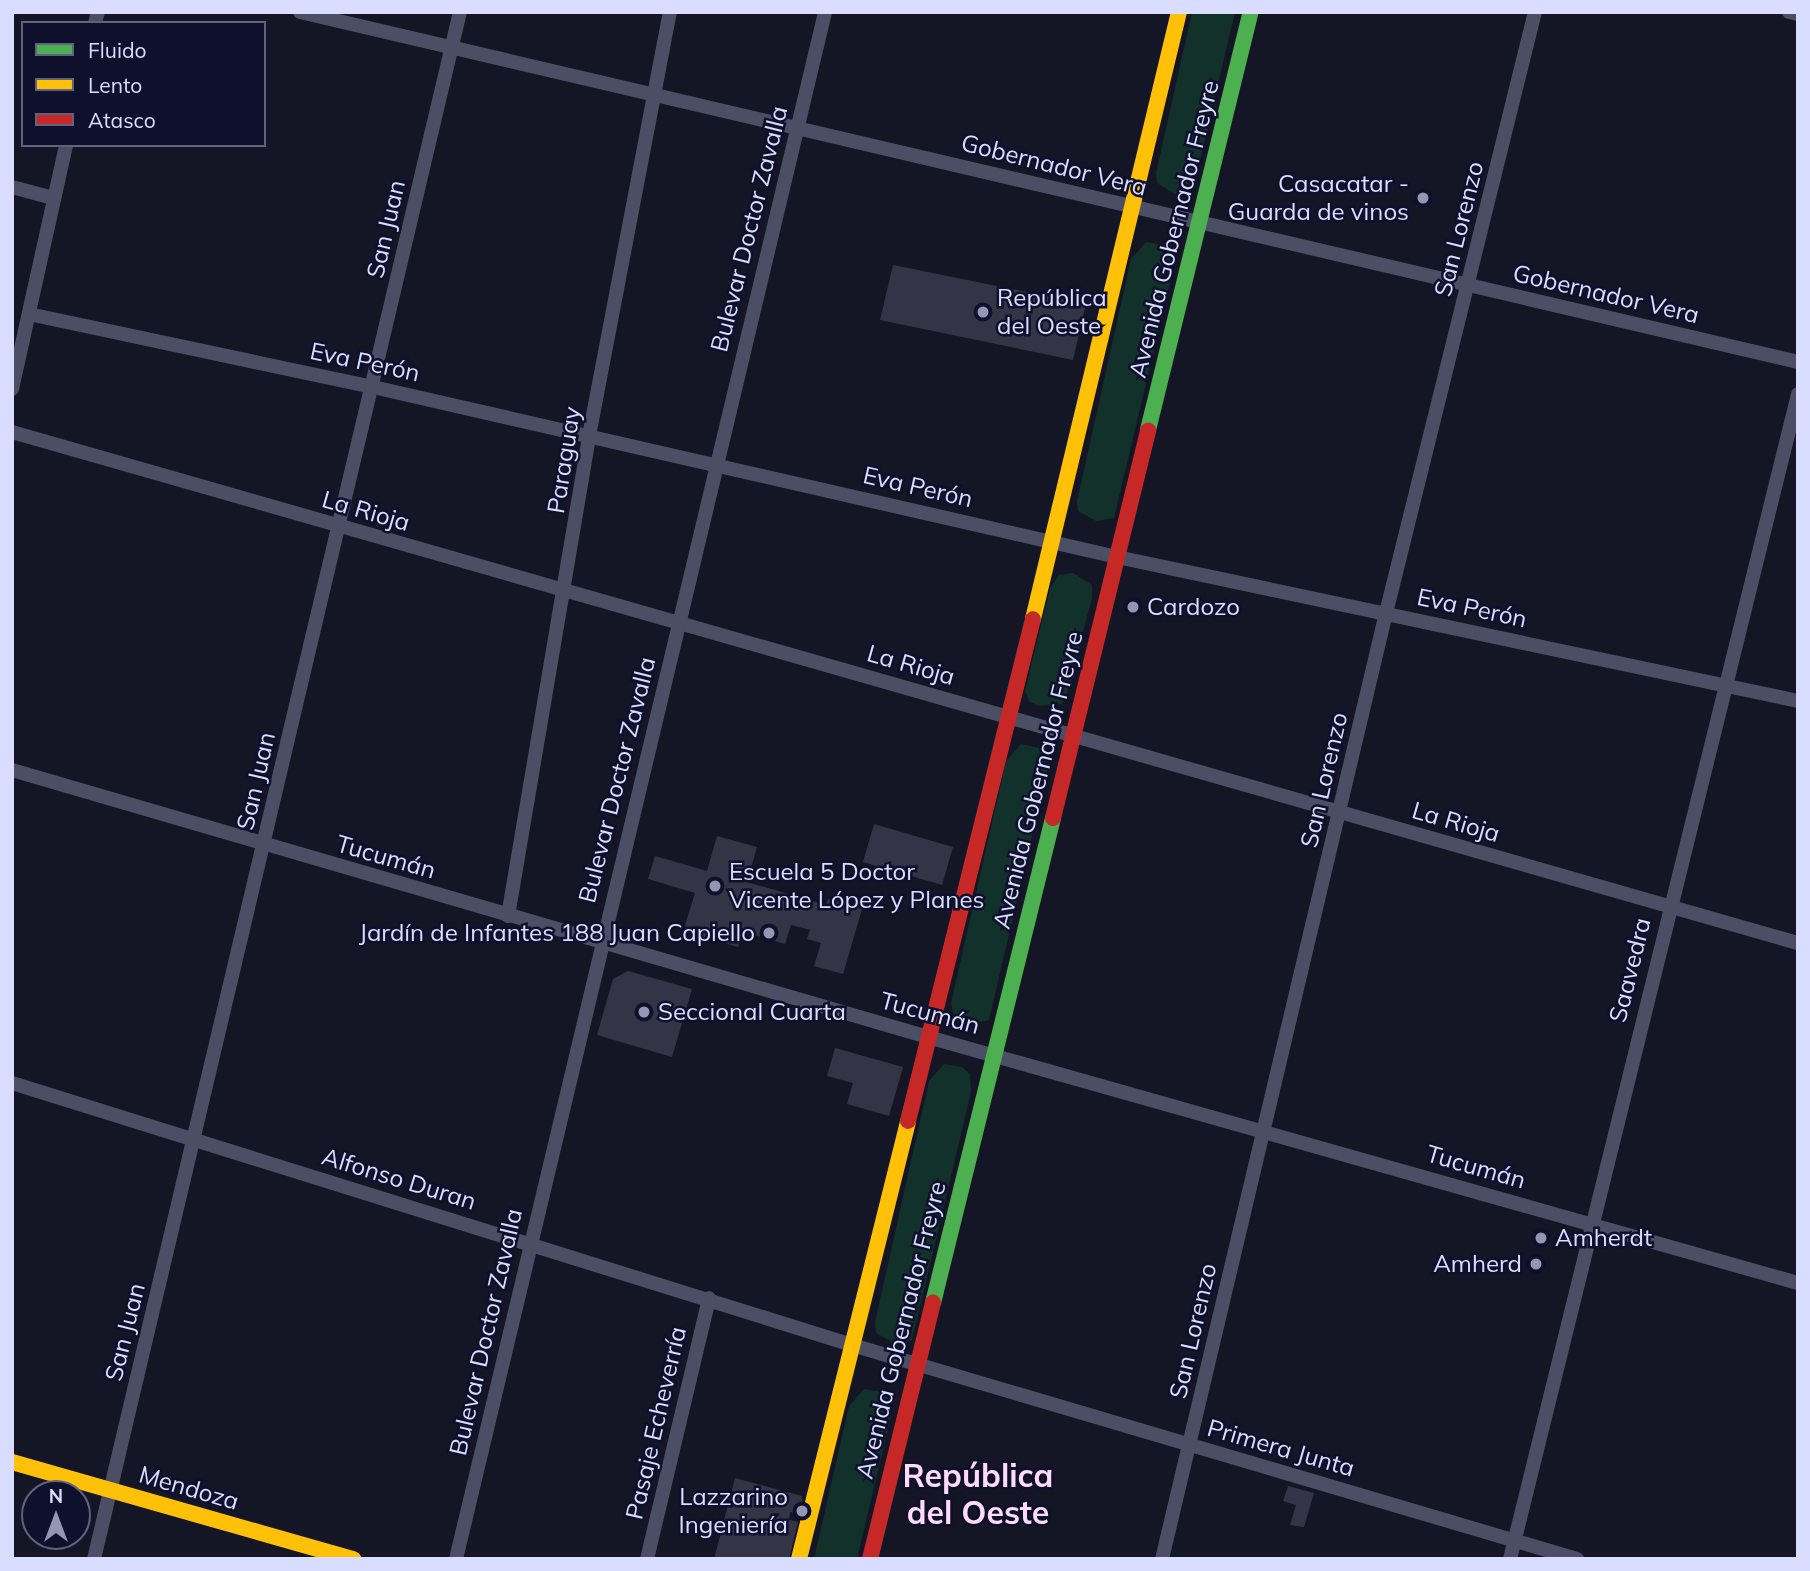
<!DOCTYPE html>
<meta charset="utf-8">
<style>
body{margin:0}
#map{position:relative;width:1810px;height:1571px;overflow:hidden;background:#151625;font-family:Mulish,sans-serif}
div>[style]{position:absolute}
.green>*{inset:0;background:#12312b}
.building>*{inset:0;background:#333546}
.street>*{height:14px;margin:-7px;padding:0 7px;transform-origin:7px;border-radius:7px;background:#4a4f66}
.fast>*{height:16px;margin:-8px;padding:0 8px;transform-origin:8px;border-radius:8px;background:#4caf50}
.slow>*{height:16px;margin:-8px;padding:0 8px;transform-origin:8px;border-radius:8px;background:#ffc107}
.jam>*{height:16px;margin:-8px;padding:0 8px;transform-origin:8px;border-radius:8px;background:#c62828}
.dots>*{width:19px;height:19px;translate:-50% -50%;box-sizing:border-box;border:4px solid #0f102b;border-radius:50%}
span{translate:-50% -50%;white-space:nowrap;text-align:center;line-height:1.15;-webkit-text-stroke:5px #0f102b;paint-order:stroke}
.street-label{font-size:24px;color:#d9ddff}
.poi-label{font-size:24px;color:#d9ddff}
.right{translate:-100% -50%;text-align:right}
.left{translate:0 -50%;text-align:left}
.district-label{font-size:32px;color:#ffdbfa;font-weight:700}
.frame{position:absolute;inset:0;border:14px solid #d9ddff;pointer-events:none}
.legend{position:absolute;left:21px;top:21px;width:245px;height:126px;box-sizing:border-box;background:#0f102b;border:2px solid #606280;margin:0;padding:9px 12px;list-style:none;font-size:21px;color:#d9ddff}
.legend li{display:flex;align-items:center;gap:14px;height:35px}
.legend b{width:35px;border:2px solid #606280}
.north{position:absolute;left:21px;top:1480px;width:70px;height:70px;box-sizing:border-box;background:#0f102b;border:2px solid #606280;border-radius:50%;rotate:0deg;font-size:19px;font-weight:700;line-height:28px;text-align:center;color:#d9ddff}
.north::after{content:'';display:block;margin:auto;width:24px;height:32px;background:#9497b3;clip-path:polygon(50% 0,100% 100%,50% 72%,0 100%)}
</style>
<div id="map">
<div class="green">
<div style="clip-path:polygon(1192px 12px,1235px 12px,1193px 190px,1175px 194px,1157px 183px,1156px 173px)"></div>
<div style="clip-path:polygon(1146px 242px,1165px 245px,1172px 253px,1173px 270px,1114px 518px,1096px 521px,1078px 511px,1077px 501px,1131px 259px)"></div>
<div style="clip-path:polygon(1073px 573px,1092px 585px,1092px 598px,1067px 694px,1062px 704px,1038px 706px,1029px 701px,1025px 691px,1050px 588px,1059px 575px)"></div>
<div style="clip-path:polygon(1021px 744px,1039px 748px,1047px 755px,1047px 772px,989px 1020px,970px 1024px,953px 1013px,951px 1003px,1006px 761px)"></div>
<div style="clip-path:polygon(944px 1064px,962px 1067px,970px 1074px,971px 1092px,912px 1340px,894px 1343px,876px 1333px,875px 1322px,929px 1081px)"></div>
<div style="clip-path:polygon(864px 1389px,882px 1392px,889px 1399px,891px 1416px,857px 1559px,814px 1559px,849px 1406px)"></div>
</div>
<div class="building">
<div style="clip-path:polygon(893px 265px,1086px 304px,1073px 360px,880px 320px)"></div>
<div style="clip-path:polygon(874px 824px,953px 847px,942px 885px,863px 862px)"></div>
<div style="clip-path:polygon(717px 836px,757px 847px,747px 882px,826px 905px,828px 899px,862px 909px,843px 974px,814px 966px,821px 943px,807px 939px,810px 930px,791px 925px,785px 944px,743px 932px,738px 947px,691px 933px,685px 925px,695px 893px,648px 879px,655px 856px,707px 871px)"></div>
<div style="clip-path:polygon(628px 971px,692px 989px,672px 1057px,597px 1035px,613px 979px)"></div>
<div style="clip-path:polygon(835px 1048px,903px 1067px,889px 1116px,847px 1104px,853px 1083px,827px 1076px)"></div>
<div style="clip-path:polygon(735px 1478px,802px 1496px,803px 1515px,790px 1512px,789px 1520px,798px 1522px,789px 1559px,714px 1559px)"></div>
<div style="clip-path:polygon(1288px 1486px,1314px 1493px,1304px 1527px,1290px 1525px,1296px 1505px,1283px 1501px)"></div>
</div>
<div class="street">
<div style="left:300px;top:12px;width:1538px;rotate:13.15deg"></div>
<div style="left:1789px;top:12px;width:9px;rotate:13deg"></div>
<div style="left:95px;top:23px;width:11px;rotate:-75deg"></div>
<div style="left:12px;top:187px;width:42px;rotate:15deg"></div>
<div style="left:29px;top:314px;width:352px;rotate:12deg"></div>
<div style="left:373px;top:387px;width:763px;rotate:12.87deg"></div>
<div style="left:1117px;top:557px;width:696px;rotate:11.94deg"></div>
<div style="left:12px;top:389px;width:250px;rotate:-77.5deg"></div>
<div style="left:12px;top:432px;width:1858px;rotate:15.97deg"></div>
<div style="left:12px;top:770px;width:954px;rotate:16.25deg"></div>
<div style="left:928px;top:1037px;width:904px;rotate:15.79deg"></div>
<div style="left:508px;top:916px;width:487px;rotate:-80.4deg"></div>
<div style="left:589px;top:436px;width:432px;rotate:-79.2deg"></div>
<div style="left:12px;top:1083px;width:880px;rotate:17.32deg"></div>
<div style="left:852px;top:1345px;width:756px;rotate:16.45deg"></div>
<div style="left:94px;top:1559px;width:1590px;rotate:-76.69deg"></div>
<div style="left:456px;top:1559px;width:1590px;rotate:-76.58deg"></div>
<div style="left:647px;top:1559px;width:268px;rotate:-76.6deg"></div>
<div style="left:1162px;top:1559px;width:972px;rotate:-76.68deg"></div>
<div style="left:1386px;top:613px;width:619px;rotate:-76.08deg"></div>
<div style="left:1510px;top:1559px;width:1200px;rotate:-76.11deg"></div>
</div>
<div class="fast">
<div style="left:1148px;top:430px;width:431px;rotate:-76.2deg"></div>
<div style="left:933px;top:1303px;width:500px;rotate:-76.1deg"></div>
</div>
<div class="slow">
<div style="left:1033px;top:619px;width:624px;rotate:-76.48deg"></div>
<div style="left:12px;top:1462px;width:355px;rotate:15.9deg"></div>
<div style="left:799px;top:1559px;width:451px;rotate:-76deg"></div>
</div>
<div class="jam">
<div style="left:1053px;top:818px;width:399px;rotate:-76.2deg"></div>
<div style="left:908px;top:1121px;width:517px;rotate:-76.02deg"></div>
<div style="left:870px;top:1559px;width:264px;rotate:-76.2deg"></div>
</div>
<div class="dots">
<div style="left:1423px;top:198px;background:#9497b3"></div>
<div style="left:983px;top:312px;background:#9497b3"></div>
<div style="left:1133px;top:607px;background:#9497b3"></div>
<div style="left:715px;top:886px;background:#9497b3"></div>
<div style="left:769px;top:933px;background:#9497b3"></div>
<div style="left:644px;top:1012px;background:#9497b3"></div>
<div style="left:1541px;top:1238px;background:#9497b3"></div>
<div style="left:1536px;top:1264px;background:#9497b3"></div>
<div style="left:802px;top:1511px;background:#9497b3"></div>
</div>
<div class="street-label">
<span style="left:1054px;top:165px;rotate:14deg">Gobernador Vera</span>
<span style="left:386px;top:229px;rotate:-77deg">San Juan</span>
<span style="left:749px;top:229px;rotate:-76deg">Bulevar Doctor Zavalla</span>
<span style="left:1174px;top:229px;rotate:-76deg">Avenida Gobernador Freyre</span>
<span style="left:1459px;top:229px;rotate:-76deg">San Lorenzo</span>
<span style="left:1606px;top:294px;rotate:13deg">Gobernador Vera</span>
<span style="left:365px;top:362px;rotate:12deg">Eva Perón</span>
<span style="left:564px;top:460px;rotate:-81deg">Paraguay</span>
<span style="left:918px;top:487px;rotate:13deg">Eva Perón</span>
<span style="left:366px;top:511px;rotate:16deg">La Rioja</span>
<span style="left:1472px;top:608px;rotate:12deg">Eva Perón</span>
<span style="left:911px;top:665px;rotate:16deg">La Rioja</span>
<span style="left:617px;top:780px;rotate:-76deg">Bulevar Doctor Zavalla</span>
<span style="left:1038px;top:780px;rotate:-76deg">Avenida Gobernador Freyre</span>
<span style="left:1324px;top:780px;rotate:-77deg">San Lorenzo</span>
<span style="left:256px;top:781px;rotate:-77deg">San Juan</span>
<span style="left:1456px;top:822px;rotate:16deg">La Rioja</span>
<span style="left:386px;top:857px;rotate:16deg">Tucumán</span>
<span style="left:1630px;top:970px;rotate:-76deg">Saavedra</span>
<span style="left:930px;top:1013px;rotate:15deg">Tucumán</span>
<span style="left:1476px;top:1167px;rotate:16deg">Tucumán</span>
<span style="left:399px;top:1179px;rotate:17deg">Alfonso Duran</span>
<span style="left:901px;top:1330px;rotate:-76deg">Avenida Gobernador Freyre</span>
<span style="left:1193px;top:1331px;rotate:-77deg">San Lorenzo</span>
<span style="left:125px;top:1332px;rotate:-76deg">San Juan</span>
<span style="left:486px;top:1332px;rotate:-77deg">Bulevar Doctor Zavalla</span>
<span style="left:656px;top:1423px;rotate:-77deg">Pasaje Echeverría</span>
<span style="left:1281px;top:1448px;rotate:16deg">Primera Junta</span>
<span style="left:189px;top:1488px;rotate:16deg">Mendoza</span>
</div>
<div class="poi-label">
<span class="right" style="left:1409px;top:198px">Casacatar -<br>Guarda de vinos</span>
<span class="left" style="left:997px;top:312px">República<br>del Oeste</span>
<span class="left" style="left:1147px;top:607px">Cardozo</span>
<span class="left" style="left:729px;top:886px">Escuela 5 Doctor<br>Vicente López y Planes</span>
<span class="right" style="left:755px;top:933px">Jardín de Infantes 188 Juan Capiello</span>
<span class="left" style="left:658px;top:1012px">Seccional Cuarta</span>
<span class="left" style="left:1555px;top:1238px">Amherdt</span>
<span class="right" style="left:1522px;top:1264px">Amherd</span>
<span class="right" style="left:788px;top:1511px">Lazzarino<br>Ingeniería</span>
</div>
<div class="district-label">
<span style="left:978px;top:1494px">República<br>del Oeste</span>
</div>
<div class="frame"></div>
<ul class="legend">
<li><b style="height:9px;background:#4caf50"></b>Fluido</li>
<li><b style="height:9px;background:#ffc107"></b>Lento</li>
<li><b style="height:9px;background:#c62828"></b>Atasco</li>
</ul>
<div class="north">N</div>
</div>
